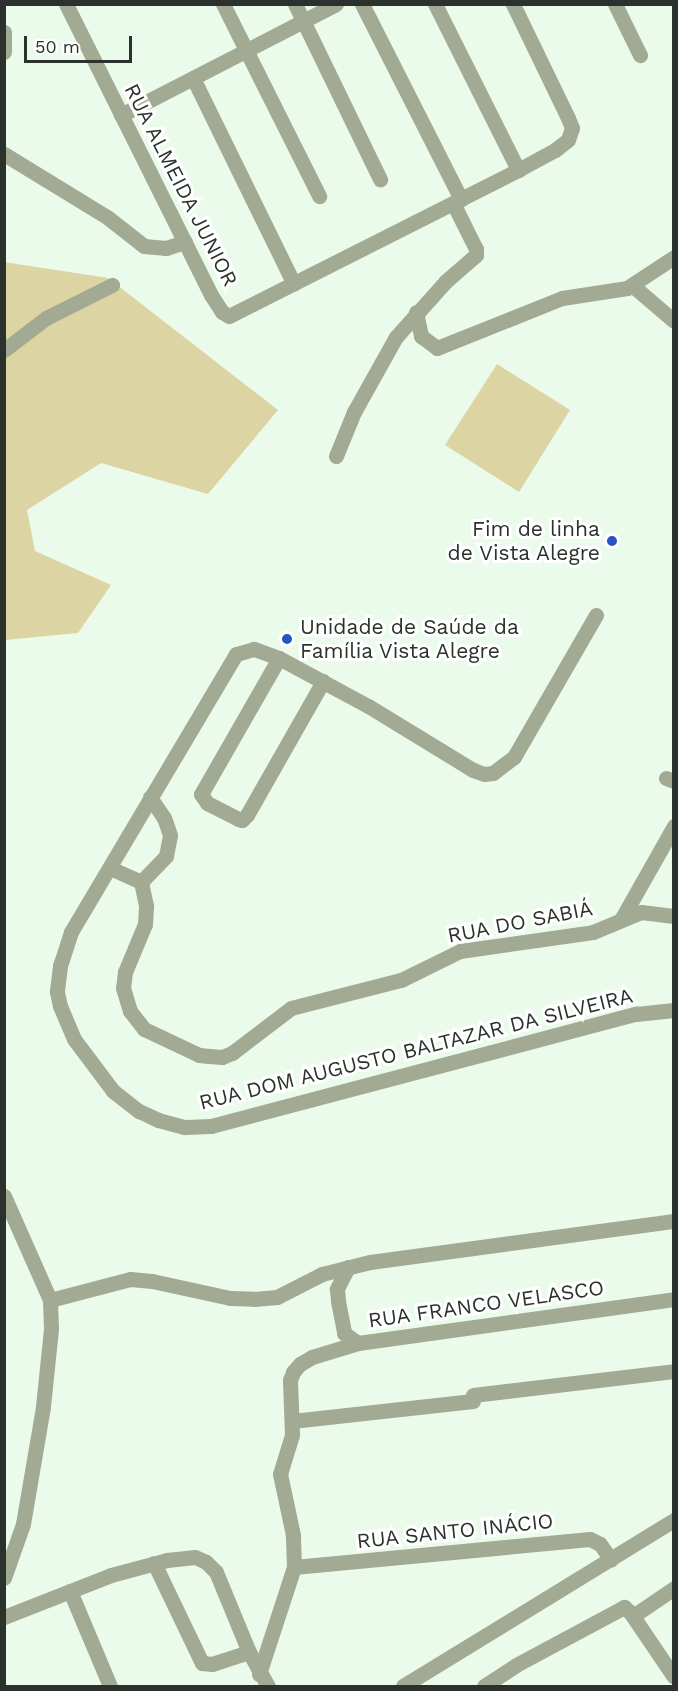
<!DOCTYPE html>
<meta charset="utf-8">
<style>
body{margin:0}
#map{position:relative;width:678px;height:1691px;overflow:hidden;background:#ebfbeb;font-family:"Work Sans",sans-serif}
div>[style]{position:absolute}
.green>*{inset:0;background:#ddd4a3}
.minor>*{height:15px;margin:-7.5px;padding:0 7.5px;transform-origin:7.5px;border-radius:7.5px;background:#a3aa94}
.dots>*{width:16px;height:16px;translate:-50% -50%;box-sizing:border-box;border:3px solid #fff;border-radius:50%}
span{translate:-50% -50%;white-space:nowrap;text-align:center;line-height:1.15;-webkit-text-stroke:6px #fff;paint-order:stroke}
.street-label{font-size:21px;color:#2b312c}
.poi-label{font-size:21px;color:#2b312c}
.right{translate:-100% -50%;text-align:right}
.left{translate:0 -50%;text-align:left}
.frame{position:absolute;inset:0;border:6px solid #2b312c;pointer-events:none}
.scale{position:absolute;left:24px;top:36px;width:108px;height:27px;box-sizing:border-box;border:3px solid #2b312c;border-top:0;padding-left:8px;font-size:18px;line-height:21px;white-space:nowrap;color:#2b312c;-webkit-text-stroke:4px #fff;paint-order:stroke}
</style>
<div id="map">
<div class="green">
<div style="clip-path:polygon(4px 262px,108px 278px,278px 410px,208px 494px,101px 463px,27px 510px,35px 551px,111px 585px,78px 633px,5px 640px)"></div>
<div style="clip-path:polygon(497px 364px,570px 410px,519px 492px,445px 445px)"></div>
</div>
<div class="minor">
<div style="left:66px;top:4px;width:325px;rotate:63.5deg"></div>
<div style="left:211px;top:295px;width:20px;rotate:57deg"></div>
<div style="left:222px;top:312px;width:8px;rotate:30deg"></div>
<div style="left:229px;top:316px;width:324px;rotate:-26.8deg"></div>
<div style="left:518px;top:170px;width:42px;rotate:-28.4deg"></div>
<div style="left:555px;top:150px;width:16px;rotate:-38deg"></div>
<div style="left:568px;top:140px;width:13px;rotate:-72deg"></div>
<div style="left:572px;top:128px;width:11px;rotate:-112deg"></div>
<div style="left:568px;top:118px;width:127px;rotate:-115.8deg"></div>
<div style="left:223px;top:4px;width:215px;rotate:63.4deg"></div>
<div style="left:295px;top:4px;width:195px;rotate:64.1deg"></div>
<div style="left:362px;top:4px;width:219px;rotate:63.1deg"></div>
<div style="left:435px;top:4px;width:186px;rotate:63.4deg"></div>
<div style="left:615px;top:4px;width:57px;rotate:63.9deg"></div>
<div style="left:4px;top:32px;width:20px;rotate:90deg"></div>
<div style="left:193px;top:78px;width:229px;rotate:63.9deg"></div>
<div style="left:121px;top:115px;width:242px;rotate:-27.3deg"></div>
<div style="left:4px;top:154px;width:121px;rotate:31.5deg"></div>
<div style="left:107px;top:217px;width:47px;rotate:38.1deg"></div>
<div style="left:144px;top:246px;width:22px;rotate:5deg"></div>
<div style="left:166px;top:248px;width:20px;rotate:-18deg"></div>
<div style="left:633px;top:286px;width:54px;rotate:40.5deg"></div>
<div style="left:416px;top:312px;width:25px;rotate:78deg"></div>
<div style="left:421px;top:336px;width:20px;rotate:37deg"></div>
<div style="left:437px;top:348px;width:135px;rotate:-21.8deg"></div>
<div style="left:562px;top:298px;width:66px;rotate:-8.7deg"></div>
<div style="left:627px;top:288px;width:56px;rotate:-33.4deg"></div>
<div style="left:4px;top:350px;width:53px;rotate:-37.3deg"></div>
<div style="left:46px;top:318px;width:74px;rotate:-26.6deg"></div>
<div style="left:336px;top:456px;width:48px;rotate:-67.8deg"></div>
<div style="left:354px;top:412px;width:86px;rotate:-60.8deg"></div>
<div style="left:396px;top:337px;width:75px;rotate:-48.2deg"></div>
<div style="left:446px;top:281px;width:40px;rotate:-41deg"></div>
<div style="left:476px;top:255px;width:6px;rotate:-90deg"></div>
<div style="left:476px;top:249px;width:51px;rotate:-116.6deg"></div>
<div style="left:596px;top:615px;width:164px;rotate:120deg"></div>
<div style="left:514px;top:757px;width:26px;rotate:143deg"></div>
<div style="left:493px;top:773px;width:9px;rotate:174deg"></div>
<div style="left:484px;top:774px;width:12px;rotate:-160deg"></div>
<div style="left:473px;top:770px;width:123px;rotate:-148.6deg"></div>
<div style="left:368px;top:706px;width:101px;rotate:-151.7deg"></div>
<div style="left:279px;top:658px;width:27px;rotate:-160deg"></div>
<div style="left:254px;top:649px;width:19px;rotate:164deg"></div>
<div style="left:236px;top:654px;width:323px;rotate:120.7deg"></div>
<div style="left:71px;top:932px;width:36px;rotate:108deg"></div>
<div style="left:60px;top:966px;width:26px;rotate:97deg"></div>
<div style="left:57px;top:992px;width:14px;rotate:78deg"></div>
<div style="left:60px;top:1006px;width:36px;rotate:67deg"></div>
<div style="left:74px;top:1039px;width:65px;rotate:53.1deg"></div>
<div style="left:113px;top:1091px;width:33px;rotate:38deg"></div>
<div style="left:139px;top:1111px;width:21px;rotate:25deg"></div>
<div style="left:158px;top:1120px;width:28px;rotate:15deg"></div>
<div style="left:185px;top:1127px;width:26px;rotate:-2deg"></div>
<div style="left:211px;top:1126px;width:440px;rotate:-14.8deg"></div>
<div style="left:636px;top:1014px;width:38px;rotate:-6deg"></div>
<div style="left:279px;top:658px;width:157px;rotate:119.8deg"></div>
<div style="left:201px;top:794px;width:11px;rotate:56deg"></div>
<div style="left:207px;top:803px;width:35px;rotate:27deg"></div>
<div style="left:238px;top:819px;width:4px;rotate:14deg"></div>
<div style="left:242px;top:820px;width:7px;rotate:-45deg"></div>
<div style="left:247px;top:815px;width:154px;rotate:-60.4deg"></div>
<div style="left:666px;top:778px;width:9px;rotate:21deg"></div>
<div style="left:110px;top:868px;width:34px;rotate:24deg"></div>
<div style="left:141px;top:882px;width:25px;rotate:78deg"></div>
<div style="left:146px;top:906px;width:18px;rotate:93deg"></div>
<div style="left:145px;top:924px;width:52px;rotate:112.6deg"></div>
<div style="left:125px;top:972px;width:16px;rotate:97deg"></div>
<div style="left:123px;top:988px;width:24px;rotate:73deg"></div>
<div style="left:130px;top:1011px;width:23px;rotate:52deg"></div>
<div style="left:144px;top:1029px;width:61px;rotate:25.3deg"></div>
<div style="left:199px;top:1055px;width:10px;rotate:6deg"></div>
<div style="left:209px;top:1056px;width:13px;rotate:4deg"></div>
<div style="left:222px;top:1057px;width:11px;rotate:-22deg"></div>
<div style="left:232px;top:1053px;width:74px;rotate:-37.3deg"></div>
<div style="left:291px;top:1008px;width:114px;rotate:-14.3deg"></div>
<div style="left:401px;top:980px;width:66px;rotate:-26.2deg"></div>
<div style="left:460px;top:951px;width:134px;rotate:-8.1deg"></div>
<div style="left:593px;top:932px;width:52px;rotate:-22.6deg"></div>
<div style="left:641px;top:912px;width:33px;rotate:7deg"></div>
<div style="left:141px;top:882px;width:36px;rotate:-46deg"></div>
<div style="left:166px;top:856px;width:21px;rotate:-79deg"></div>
<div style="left:170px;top:835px;width:18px;rotate:-109deg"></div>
<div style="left:164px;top:818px;width:25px;rotate:-124deg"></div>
<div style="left:622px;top:918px;width:106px;rotate:-60.5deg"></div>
<div style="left:4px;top:1196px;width:114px;rotate:66.1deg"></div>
<div style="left:50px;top:1300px;width:29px;rotate:88deg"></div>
<div style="left:51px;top:1329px;width:78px;rotate:95.9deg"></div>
<div style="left:43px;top:1407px;width:119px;rotate:99.7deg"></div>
<div style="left:23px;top:1524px;width:57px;rotate:109.4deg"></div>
<div style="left:348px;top:1267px;width:25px;rotate:117deg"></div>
<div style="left:337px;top:1289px;width:12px;rotate:85deg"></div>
<div style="left:338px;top:1301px;width:33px;rotate:79deg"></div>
<div style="left:344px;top:1333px;width:17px;rotate:36deg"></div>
<div style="left:50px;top:1300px;width:83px;rotate:-14.7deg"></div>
<div style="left:130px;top:1279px;width:22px;rotate:5deg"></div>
<div style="left:152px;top:1281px;width:80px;rotate:12.3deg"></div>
<div style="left:230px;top:1298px;width:24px;rotate:2deg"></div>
<div style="left:254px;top:1299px;width:23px;rotate:-5deg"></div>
<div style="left:277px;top:1297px;width:51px;rotate:-27.1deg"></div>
<div style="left:322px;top:1274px;width:49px;rotate:-14deg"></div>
<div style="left:370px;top:1262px;width:307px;rotate:-7.7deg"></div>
<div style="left:473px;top:1395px;width:202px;rotate:-6.8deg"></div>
<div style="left:292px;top:1421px;width:182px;rotate:-6.3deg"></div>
<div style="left:154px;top:1563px;width:111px;rotate:64.4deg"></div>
<div style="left:202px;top:1663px;width:10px;rotate:6deg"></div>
<div style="left:212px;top:1664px;width:39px;rotate:-18deg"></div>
<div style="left:294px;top:1567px;width:297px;rotate:-5.4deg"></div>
<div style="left:590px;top:1539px;width:11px;rotate:27deg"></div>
<div style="left:600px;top:1544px;width:19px;rotate:55deg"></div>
<div style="left:70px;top:1591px;width:103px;rotate:67.2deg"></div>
<div style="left:633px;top:1616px;width:50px;rotate:-34.3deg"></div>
<div style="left:4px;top:1617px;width:115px;rotate:-21.4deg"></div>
<div style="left:111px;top:1575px;width:58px;rotate:-15deg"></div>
<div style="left:167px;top:1560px;width:28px;rotate:-6deg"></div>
<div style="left:195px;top:1557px;width:12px;rotate:24deg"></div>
<div style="left:206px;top:1562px;width:14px;rotate:45deg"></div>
<div style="left:216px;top:1572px;width:87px;rotate:67.6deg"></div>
<div style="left:249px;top:1652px;width:39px;rotate:61deg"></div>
<div style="left:259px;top:1674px;width:113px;rotate:-71.9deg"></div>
<div style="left:294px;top:1567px;width:32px;rotate:-92deg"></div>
<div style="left:293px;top:1535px;width:62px;rotate:-102deg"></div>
<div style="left:280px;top:1474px;width:41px;rotate:-72.9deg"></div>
<div style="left:292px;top:1435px;width:55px;rotate:-92.1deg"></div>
<div style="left:290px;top:1380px;width:9px;rotate:-69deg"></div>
<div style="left:293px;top:1372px;width:11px;rotate:-49deg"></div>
<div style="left:300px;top:1364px;width:14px;rotate:-30deg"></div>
<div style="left:312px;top:1357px;width:48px;rotate:-16.9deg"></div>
<div style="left:358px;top:1343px;width:319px;rotate:-7.9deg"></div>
<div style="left:403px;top:1686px;width:318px;rotate:-31.5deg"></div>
<div style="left:484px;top:1686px;width:38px;rotate:-33deg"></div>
<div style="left:516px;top:1665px;width:123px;rotate:-28.2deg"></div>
<div style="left:624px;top:1607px;width:8px;rotate:40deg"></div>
<div style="left:630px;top:1612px;width:78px;rotate:55.9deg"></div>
</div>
<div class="dots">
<div style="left:612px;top:541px;background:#2555c3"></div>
<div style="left:287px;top:639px;background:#2555c3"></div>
</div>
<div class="street-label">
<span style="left:181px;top:185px;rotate:63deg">RUA ALMEIDA JUNIOR</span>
<span style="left:520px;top:922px;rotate:-11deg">RUA DO SABIÁ</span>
<span style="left:416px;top:1049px;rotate:-14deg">RUA DOM AUGUSTO BALTAZAR DA SILVEIRA</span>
<span style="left:486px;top:1304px;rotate:-8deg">RUA FRANCO VELASCO</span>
<span style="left:455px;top:1531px;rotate:-6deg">RUA SANTO INÁCIO</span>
</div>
<div class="poi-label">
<span class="right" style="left:600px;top:541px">Fim de linha<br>de Vista Alegre</span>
<span class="left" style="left:300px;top:639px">Unidade de Saúde da<br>Família Vista Alegre</span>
</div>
<div class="frame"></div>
<div class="scale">50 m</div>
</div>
